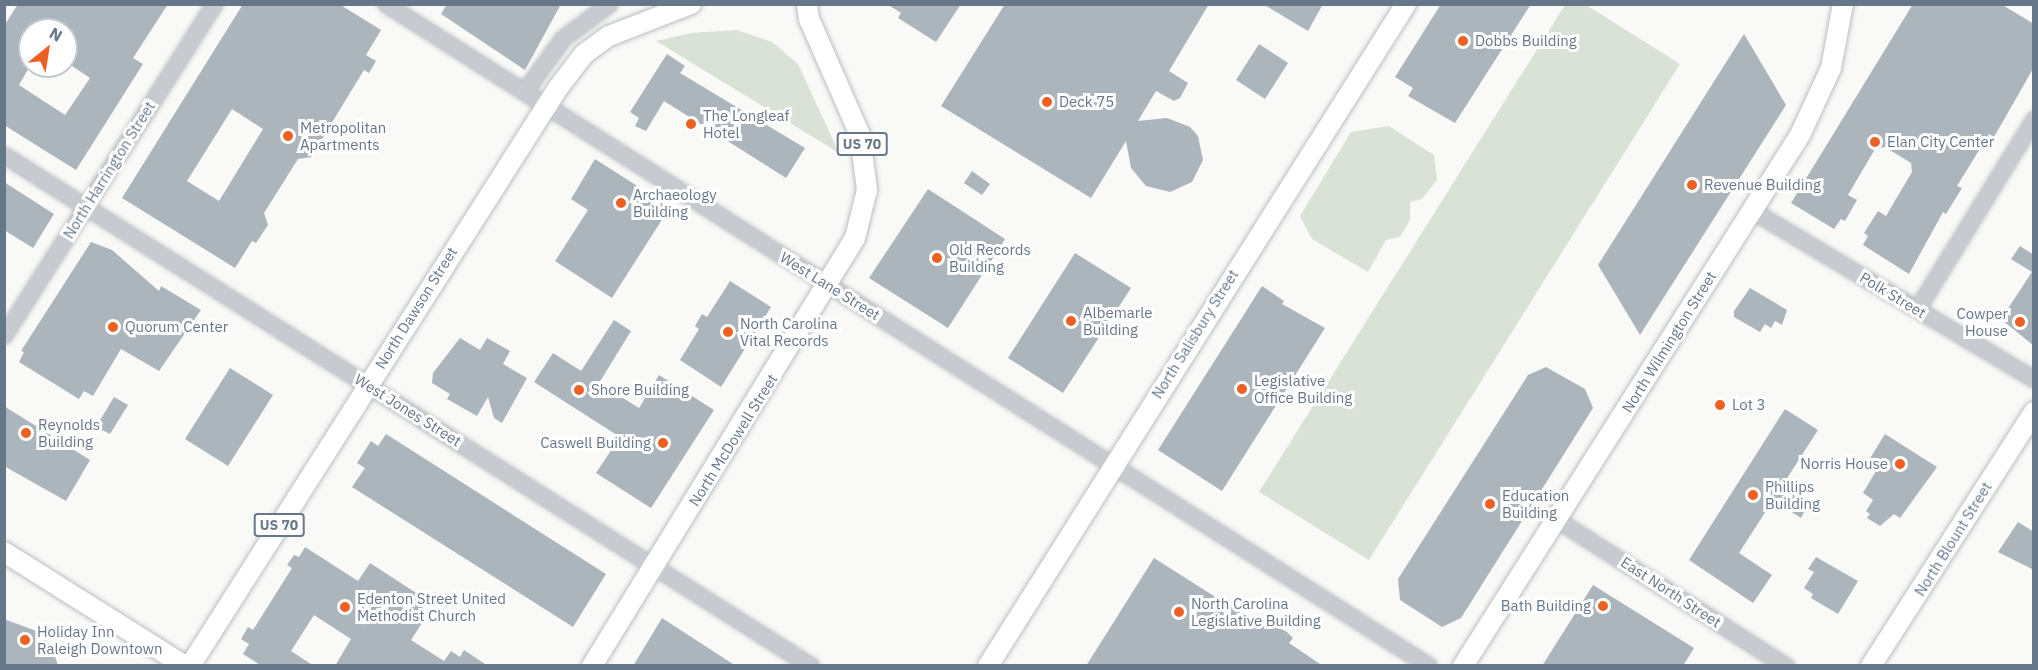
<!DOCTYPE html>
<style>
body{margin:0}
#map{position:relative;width:2038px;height:670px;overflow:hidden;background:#f9f9f7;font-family:"IBM Plex Sans",sans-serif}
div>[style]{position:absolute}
.green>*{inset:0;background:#dae1d7}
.building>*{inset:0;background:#adb5bc}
.roads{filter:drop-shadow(0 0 2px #babec2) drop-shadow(0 0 2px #babec2)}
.minor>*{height:15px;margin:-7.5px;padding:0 7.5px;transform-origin:7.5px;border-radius:7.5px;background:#c7cace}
.major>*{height:20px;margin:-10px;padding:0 10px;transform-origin:10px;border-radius:10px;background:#fff}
.dots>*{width:16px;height:16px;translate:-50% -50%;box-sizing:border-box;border:3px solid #fff;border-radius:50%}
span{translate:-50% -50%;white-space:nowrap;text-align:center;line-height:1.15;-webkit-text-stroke:6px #fff;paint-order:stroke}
.shield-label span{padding:2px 4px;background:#fff;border:2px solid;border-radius:4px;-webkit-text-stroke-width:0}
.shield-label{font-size:14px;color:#667789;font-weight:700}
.poi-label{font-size:15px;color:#667789}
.left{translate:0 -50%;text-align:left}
.right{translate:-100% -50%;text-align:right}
.street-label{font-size:15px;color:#667789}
.frame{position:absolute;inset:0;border:6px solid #667789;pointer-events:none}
.north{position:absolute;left:18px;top:18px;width:60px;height:60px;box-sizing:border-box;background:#fff;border:2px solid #c2c9d0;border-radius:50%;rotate:30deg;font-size:16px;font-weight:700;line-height:24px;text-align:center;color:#667789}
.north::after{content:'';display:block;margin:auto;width:21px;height:27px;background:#ee6022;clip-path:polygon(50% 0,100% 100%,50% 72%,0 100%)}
</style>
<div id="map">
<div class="green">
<div style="clip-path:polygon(1565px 5px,1586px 5px,1680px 64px,1369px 560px,1259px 492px)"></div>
<div style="clip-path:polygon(737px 30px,772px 42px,798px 64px,839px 153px,656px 41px,691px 33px)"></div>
<div style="clip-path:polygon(1389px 126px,1434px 155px,1437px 180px,1422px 199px,1410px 202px,1410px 220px,1400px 237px,1386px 240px,1368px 272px,1312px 239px,1300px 216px,1351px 132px)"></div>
</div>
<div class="building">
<div style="clip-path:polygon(evenodd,18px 4px,168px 4px,133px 58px,143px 64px,76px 170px,4px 125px,4px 26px,18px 4px,30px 30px,66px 30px,66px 62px,90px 78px,65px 115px,19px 85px,30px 66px,30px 30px)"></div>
<div style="clip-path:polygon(evenodd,243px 4px,339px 4px,381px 30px,366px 55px,376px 61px,369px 73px,364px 70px,311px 157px,298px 159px,264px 213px,268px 225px,256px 243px,252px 241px,235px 268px,122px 198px,243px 4px,232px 109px,263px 129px,219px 201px,187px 181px,232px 109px)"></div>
<div style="clip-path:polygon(447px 4px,561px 4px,525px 70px,441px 14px)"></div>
<div style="clip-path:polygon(887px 4px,961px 4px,936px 42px,898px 18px,901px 13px)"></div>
<div style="clip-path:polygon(1005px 4px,1209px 4px,1169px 71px,1188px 83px,1180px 98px,1174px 101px,1156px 91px,1138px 121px,1167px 118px,1190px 127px,1198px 136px,1203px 160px,1192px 182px,1170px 192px,1146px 186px,1131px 168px,1126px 141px,1091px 198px,941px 106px)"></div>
<div style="clip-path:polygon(1263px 4px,1323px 4px,1308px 31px)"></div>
<div style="clip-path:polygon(1441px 4px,1531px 4px,1455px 123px,1408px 96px,1413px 88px,1395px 77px)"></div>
<div style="clip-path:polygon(1913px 4px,2001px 4px,2034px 24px,2034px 67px,1994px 137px,1989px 134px,1957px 186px,1962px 188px,1946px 214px,1943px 212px,1909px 274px,1863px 245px,1868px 236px,1864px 233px,1878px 211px,1886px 216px,1912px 172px,1911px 163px,1885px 147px,1875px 149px,1848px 195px,1857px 200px,1845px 221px,1841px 219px,1834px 229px,1791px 203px)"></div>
<div style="clip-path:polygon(1744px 34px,1786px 105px,1640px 335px,1598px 265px)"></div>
<div style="clip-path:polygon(1259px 44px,1288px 63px,1265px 99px,1236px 80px)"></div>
<div style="clip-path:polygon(667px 54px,685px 66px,680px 73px,805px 148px,786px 178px,664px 101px,646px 131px,635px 126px,639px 118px,630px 112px)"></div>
<div style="clip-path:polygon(595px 159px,670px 207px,612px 298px,555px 261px,588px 210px,571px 199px)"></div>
<div style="clip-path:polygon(972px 171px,990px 184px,982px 195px,964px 183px)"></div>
<div style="clip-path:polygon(4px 182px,54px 214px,33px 248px,4px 230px)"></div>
<div style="clip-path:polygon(928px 189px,1005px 239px,948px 328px,869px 278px)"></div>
<div style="clip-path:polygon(91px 242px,112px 250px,159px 291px,161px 286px,201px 310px,159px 371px,121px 349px,93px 396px,84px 391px,79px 399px,19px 362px,24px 352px,21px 351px)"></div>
<div style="clip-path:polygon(2020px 246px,2034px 255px,2034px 346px,2001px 319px,2032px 272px,2011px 259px)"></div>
<div style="clip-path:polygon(1075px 253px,1131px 288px,1063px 393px,1008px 358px)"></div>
<div style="clip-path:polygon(730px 281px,771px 307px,721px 387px,680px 360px,699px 329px,695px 326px,702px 314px,707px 317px)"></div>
<div style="clip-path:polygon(1262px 286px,1284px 301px,1282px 304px,1325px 328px,1222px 491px,1158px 450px)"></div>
<div style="clip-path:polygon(1750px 288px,1787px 310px,1782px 325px,1775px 321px,1771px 328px,1765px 324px,1760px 332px,1734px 317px,1734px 311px)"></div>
<div style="clip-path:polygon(614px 320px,631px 331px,599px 383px,639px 408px,659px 375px,714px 410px,651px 508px,596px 473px,620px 437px,534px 382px,553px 353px,581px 371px)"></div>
<div style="clip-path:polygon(460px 338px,480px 350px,487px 338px,510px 351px,503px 364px,527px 378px,502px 423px,494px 418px,488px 397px,477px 416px,447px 399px,450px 394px,432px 383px,433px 373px)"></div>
<div style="clip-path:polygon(1546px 367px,1585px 389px,1593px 408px,1461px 618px,1442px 627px,1400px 600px,1398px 579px,1528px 375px)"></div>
<div style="clip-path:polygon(230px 368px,273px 395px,228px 466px,185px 439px)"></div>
<div style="clip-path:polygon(114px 397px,128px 405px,110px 434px,96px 427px)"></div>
<div style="clip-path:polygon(4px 406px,90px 460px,66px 501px,4px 466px)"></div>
<div style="clip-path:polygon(1785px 409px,1818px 430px,1782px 486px,1809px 503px,1801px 518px,1773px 500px,1739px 553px,1772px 575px,1753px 603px,1689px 560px)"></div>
<div style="clip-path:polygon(386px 434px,606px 574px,573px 627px,352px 487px,365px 468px,357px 463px,371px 441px,378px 446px)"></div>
<div style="clip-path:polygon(1885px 434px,1937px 467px,1900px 518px,1894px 514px,1880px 526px,1867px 518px,1870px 514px,1866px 511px,1873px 500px,1863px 493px,1876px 471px,1866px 465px)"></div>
<div style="clip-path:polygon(2018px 522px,2034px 532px,2034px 570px,1998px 552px)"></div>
<div style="clip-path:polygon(305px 547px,358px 581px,370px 563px,427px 600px,415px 619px,422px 623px,411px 640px,444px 661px,451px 651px,460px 657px,464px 650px,488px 666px,335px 666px,351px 639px,314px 615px,291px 651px,314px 666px,262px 666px,243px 654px,249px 644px,241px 639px,248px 627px,253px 630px,292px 568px,287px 565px,294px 555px,299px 557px)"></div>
<div style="clip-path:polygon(1816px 557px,1858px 581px,1838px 614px,1811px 598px,1813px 594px,1804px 588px,1814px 572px,1808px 569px)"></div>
<div style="clip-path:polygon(1154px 558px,1261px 626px,1265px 621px,1287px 632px,1293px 638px,1289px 643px,1323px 666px,1086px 666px)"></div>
<div style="clip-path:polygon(1593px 585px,1694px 648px,1683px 666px,1542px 666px)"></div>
<div style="clip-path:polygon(662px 618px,736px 666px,633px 666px)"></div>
<div style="clip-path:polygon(4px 619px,39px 632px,53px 649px,58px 666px,4px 666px)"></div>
</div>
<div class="roads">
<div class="minor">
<div style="left:386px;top:4px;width:1235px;rotate:32.4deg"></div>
<div style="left:524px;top:92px;width:67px;rotate:-54.2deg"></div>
<div style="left:563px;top:38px;width:57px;rotate:-36.5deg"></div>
<div style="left:4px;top:155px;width:955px;rotate:32.34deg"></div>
<div style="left:1753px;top:211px;width:327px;rotate:30.9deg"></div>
<div style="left:1917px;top:309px;width:223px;rotate:-58.4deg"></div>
<div style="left:4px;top:335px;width:392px;rotate:-57.6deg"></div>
<div style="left:1556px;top:519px;width:273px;rotate:32.6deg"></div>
</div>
<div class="major">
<div style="left:4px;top:552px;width:214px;rotate:32.2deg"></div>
<div style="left:190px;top:666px;width:685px;rotate:-57.52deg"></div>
<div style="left:558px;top:88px;width:43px;rotate:-52.6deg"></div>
<div style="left:584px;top:54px;width:31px;rotate:-36deg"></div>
<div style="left:609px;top:36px;width:88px;rotate:-21.3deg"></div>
<div style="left:592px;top:666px;width:502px;rotate:-58.43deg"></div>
<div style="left:855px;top:238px;width:49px;rotate:-76deg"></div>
<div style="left:867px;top:190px;width:55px;rotate:-97.3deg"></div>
<div style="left:860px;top:135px;width:127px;rotate:-113.7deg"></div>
<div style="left:809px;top:19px;width:15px;rotate:-98deg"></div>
<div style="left:988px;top:666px;width:783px;rotate:-57.73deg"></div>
<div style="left:1463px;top:666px;width:629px;rotate:-57.6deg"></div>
<div style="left:1800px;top:135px;width:74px;rotate:-65.2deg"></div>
<div style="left:1831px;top:68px;width:65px;rotate:-79.4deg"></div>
<div style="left:1871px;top:666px;width:302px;rotate:-57.3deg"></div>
</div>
</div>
<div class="dots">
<div style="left:1463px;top:41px;background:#ee6022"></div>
<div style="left:1047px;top:102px;background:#ee6022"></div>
<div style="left:691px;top:124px;background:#ee6022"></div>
<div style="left:288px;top:136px;background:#ee6022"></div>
<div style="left:1875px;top:142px;background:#ee6022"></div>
<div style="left:1692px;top:185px;background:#ee6022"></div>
<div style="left:621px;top:203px;background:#ee6022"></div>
<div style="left:937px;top:258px;background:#ee6022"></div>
<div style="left:1071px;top:321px;background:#ee6022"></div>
<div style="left:2020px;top:322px;background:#ee6022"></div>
<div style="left:113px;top:327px;background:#ee6022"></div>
<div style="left:728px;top:332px;background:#ee6022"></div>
<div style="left:1242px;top:389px;background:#ee6022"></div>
<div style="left:579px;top:390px;background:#ee6022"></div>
<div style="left:1720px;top:405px;background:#ee6022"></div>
<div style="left:26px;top:433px;background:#ee6022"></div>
<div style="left:663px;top:443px;background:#ee6022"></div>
<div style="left:1900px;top:464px;background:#ee6022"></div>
<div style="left:1753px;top:495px;background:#ee6022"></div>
<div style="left:1490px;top:504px;background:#ee6022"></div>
<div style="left:1603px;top:606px;background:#ee6022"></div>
<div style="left:345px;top:607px;background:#ee6022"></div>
<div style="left:1179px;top:612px;background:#ee6022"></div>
<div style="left:25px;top:640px;background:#ee6022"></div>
</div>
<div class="shield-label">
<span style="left:862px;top:144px">US 70</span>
<span style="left:279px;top:525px">US 70</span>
</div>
<div class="poi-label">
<span class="left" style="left:1475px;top:41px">Dobbs Building</span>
<span class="left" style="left:1059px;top:102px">Deck 75</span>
<span class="left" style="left:703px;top:124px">The Longleaf<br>Hotel</span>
<span class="left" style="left:300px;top:136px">Metropolitan<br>Apartments</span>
<span class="left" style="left:1887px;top:142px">Elan City Center</span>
<span class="left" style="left:1704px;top:185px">Revenue Building</span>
<span class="left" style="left:633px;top:203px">Archaeology<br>Building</span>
<span class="left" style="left:949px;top:258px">Old Records<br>Building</span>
<span class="left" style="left:1083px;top:321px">Albemarle<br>Building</span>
<span class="right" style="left:2008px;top:322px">Cowper<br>House</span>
<span class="left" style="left:740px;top:332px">North Carolina<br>Vital Records</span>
<span class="left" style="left:125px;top:327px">Quorum Center</span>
<span class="left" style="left:1254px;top:389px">Legislative<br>Office Building</span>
<span class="left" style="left:591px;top:390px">Shore Building</span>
<span class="left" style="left:1732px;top:405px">Lot 3</span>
<span class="left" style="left:38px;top:433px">Reynolds<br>Building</span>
<span class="right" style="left:651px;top:443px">Caswell Building</span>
<span class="right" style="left:1888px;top:464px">Norris House</span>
<span class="left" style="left:1765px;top:495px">Phillips<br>Building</span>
<span class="left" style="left:1502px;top:504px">Education<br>Building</span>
<span class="left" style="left:357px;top:607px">Edenton Street United<br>Methodist Church</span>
<span class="left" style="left:1191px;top:612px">North Carolina<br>Legislative Building</span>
<span class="right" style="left:1591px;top:606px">Bath Building</span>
<span class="left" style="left:37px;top:640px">Holiday Inn<br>Raleigh Downtown</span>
</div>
<div class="street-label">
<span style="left:109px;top:170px;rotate:-58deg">North Harrington Street</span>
<span style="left:830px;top:286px;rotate:32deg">West Lane Street</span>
<span style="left:1893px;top:295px;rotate:31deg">Polk Street</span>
<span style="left:416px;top:308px;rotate:-58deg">North Dawson Street</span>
<span style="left:1195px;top:334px;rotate:-58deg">North Salisbury Street</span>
<span style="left:1669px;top:342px;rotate:-58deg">North Wilmington Street</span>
<span style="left:408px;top:410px;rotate:32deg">West Jones Street</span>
<span style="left:733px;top:440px;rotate:-58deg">North McDowell Street</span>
<span style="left:1953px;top:539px;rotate:-58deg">North Blount Street</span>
<span style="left:1671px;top:592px;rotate:33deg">East North Street</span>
</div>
<div class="frame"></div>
<div class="north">N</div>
</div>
